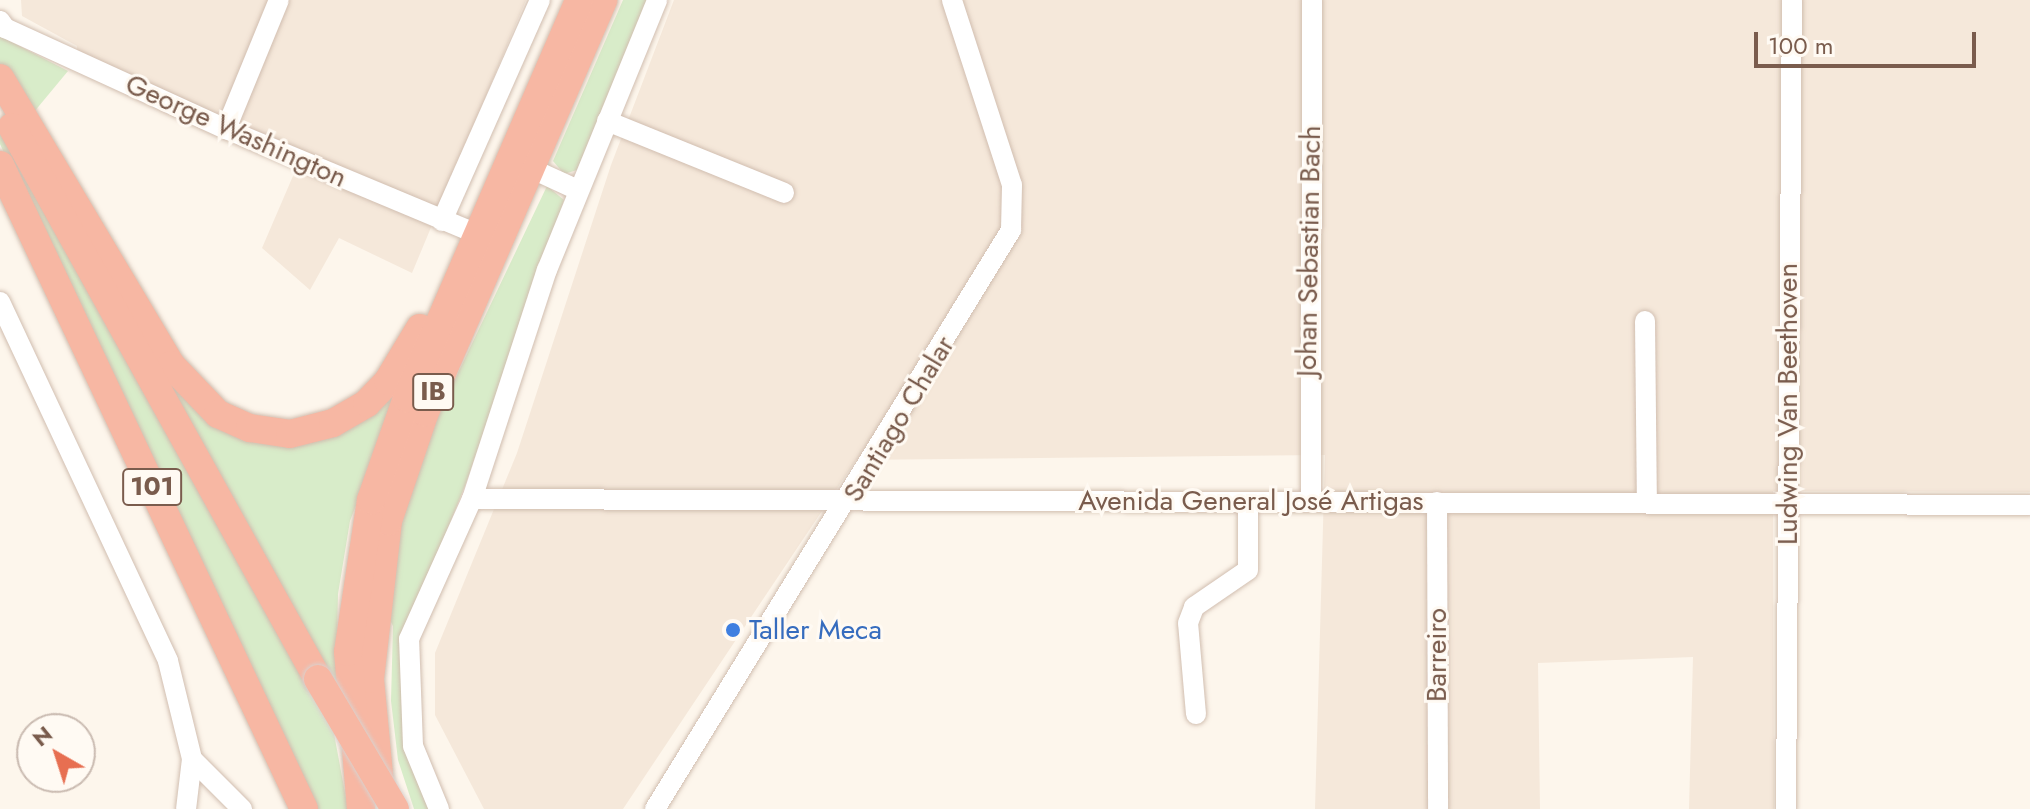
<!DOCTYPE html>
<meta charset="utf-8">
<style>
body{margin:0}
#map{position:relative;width:2030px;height:809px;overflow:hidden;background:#fdf6ec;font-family:Jost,sans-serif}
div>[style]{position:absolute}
.residential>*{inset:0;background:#f5e8da}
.green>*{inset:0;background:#d8ecc9}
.roads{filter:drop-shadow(0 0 2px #d1beb0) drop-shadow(0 0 2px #d1beb0)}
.minor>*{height:20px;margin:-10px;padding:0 10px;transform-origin:10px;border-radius:10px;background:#fff}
.highway>*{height:28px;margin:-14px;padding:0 14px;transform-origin:14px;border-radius:14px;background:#f7b7a3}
.bridges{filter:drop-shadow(0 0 2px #dad1cd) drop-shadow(0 0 2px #dad1cd)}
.highway-bridge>*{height:28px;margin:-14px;padding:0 14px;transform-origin:14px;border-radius:14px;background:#f7b7a3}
.dots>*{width:22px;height:22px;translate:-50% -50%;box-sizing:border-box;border:4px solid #fffaf3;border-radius:50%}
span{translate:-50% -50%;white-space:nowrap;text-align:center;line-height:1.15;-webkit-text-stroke:6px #fffaf3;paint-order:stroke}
.shield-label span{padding:2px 6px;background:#fffaf3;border:2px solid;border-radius:6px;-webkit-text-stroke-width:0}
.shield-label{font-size:26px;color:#7a5c4d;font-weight:700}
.street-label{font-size:28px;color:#7a5c4d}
.shop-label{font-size:28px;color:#366cbe}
.left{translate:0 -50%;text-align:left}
.north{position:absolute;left:16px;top:713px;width:80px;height:80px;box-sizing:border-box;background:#fffaf3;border:2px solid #cabbb1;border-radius:50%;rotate:321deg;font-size:22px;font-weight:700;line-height:32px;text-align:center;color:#7a5c4d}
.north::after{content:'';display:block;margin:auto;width:28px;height:36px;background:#e76f51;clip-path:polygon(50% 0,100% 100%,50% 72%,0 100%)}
.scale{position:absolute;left:1754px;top:32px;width:222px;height:36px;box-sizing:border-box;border:4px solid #7a5c4d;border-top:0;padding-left:10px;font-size:24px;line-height:28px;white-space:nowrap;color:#7a5c4d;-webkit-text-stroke:6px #fffaf3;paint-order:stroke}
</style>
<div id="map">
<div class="residential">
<div style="clip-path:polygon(21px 0,526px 0,412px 273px,339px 238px,310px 290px,262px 248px,296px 169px,78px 71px,77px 46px,22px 16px)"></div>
<div style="clip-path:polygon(674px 0,2030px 0,2030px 492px,1773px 491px,1774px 809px,1689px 809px,1693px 657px,1538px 663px,1540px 809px,1315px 809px,1325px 455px,856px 460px,623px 809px,484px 809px,435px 715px,435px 653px,517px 453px,611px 165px)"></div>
</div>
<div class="green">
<div style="clip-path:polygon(623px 0,647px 0,577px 170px,564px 174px,553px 161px)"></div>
<div style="clip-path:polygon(0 36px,68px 71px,34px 112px,0 64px)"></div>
<div style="clip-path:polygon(0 130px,333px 728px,348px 809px,317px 809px,0 144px)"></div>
<div style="clip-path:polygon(58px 178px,210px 420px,256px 443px,305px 442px,405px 375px,350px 521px,338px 594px,336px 683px,296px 620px)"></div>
<div style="clip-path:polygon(547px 186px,564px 200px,466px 483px,408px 627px,401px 702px,429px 809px,414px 809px,398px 760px,391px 701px,393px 626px,386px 612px,398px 535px,428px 436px)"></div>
</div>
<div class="roads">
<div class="minor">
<div style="left:0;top:21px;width:9px;rotate:54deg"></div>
<div style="left:5px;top:28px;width:243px;rotate:24.6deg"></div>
<div style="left:226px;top:129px;width:272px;rotate:22.7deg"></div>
<div style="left:607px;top:121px;width:191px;rotate:22.1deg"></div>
<div style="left:226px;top:129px;width:139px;rotate:-67.7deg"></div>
<div style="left:530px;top:168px;width:53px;rotate:24.6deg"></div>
<div style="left:442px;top:221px;width:242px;rotate:-66.1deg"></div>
<div style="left:0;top:302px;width:396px;rotate:64.9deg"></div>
<div style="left:168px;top:661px;width:101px;rotate:76.2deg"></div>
<div style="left:192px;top:759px;width:50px;rotate:96.8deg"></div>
<div style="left:1645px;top:321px;width:182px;rotate:89.4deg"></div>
<div style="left:472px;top:499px;width:1558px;rotate:0.22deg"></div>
<div style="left:1311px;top:502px;width:502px;rotate:-89.89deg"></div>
<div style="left:1437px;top:502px;width:307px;rotate:89.8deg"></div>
<div style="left:1196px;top:714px;width:91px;rotate:-95deg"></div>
<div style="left:1188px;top:623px;width:17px;rotate:-69deg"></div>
<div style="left:1194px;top:607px;width:65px;rotate:-34.4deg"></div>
<div style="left:1248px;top:570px;width:68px;rotate:-90deg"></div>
<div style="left:192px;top:759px;width:71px;rotate:45deg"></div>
<div style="left:439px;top:809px;width:68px;rotate:-112.4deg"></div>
<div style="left:413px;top:746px;width:107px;rotate:-92.1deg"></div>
<div style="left:409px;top:639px;width:154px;rotate:-65.8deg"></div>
<div style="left:472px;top:499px;width:241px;rotate:-71.9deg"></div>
<div style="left:547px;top:270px;width:292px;rotate:-67.8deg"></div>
<div style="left:655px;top:809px;width:680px;rotate:-58.41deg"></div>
<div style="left:1011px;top:230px;width:45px;rotate:-88.7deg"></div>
<div style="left:1012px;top:185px;width:194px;rotate:-108deg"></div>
<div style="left:1786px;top:809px;width:809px;rotate:-89.58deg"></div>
</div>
<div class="highway">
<div style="left:0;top:78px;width:334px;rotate:59.2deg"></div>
<div style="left:171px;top:365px;width:68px;rotate:46.2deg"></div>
<div style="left:218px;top:414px;width:35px;rotate:24deg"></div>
<div style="left:250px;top:428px;width:40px;rotate:8.5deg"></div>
<div style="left:290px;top:434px;width:44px;rotate:-14.3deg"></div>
<div style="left:333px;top:423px;width:39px;rotate:-30deg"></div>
<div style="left:367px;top:403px;width:30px;rotate:-46deg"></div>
<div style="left:388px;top:381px;width:62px;rotate:-58.9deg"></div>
<div style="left:12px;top:127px;width:631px;rotate:61deg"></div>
<div style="left:0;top:165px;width:712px;rotate:64.73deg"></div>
<div style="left:380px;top:785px;width:106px;rotate:-95.4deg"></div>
<div style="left:370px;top:679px;width:159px;rotate:-83.5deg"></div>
<div style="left:388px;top:521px;width:115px;rotate:-71.3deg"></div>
<div style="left:425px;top:412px;width:449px;rotate:-66.6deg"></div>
<div style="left:361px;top:809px;width:158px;rotate:-94.7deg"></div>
<div style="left:348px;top:652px;width:154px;rotate:-81.4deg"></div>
<div style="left:371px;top:500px;width:108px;rotate:-70.6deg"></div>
<div style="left:407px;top:398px;width:434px;rotate:-66.6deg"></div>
</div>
</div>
<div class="bridges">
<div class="highway-bridge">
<div style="left:318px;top:679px;width:151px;rotate:59.4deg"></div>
</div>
</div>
<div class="dots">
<div style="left:733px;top:630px;background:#3f7fe0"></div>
</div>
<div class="shield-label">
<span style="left:433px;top:392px">IB</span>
<span style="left:152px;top:487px">101</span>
</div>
<div class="street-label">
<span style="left:236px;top:131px;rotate:24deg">George Washington</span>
<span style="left:1309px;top:251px;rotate:-89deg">Johan Sebastian Bach</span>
<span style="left:1788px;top:404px;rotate:-90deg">Ludwing Van Beethoven</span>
<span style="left:899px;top:419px;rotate:-59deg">Santiago Chalar</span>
<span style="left:1251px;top:501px">Avenida General José Artigas</span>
<span style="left:1437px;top:655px;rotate:-90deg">Barreiro</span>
</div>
<div class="shop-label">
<span class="left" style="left:749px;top:630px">Taller Meca</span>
</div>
<div class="north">N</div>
<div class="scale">100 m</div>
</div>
